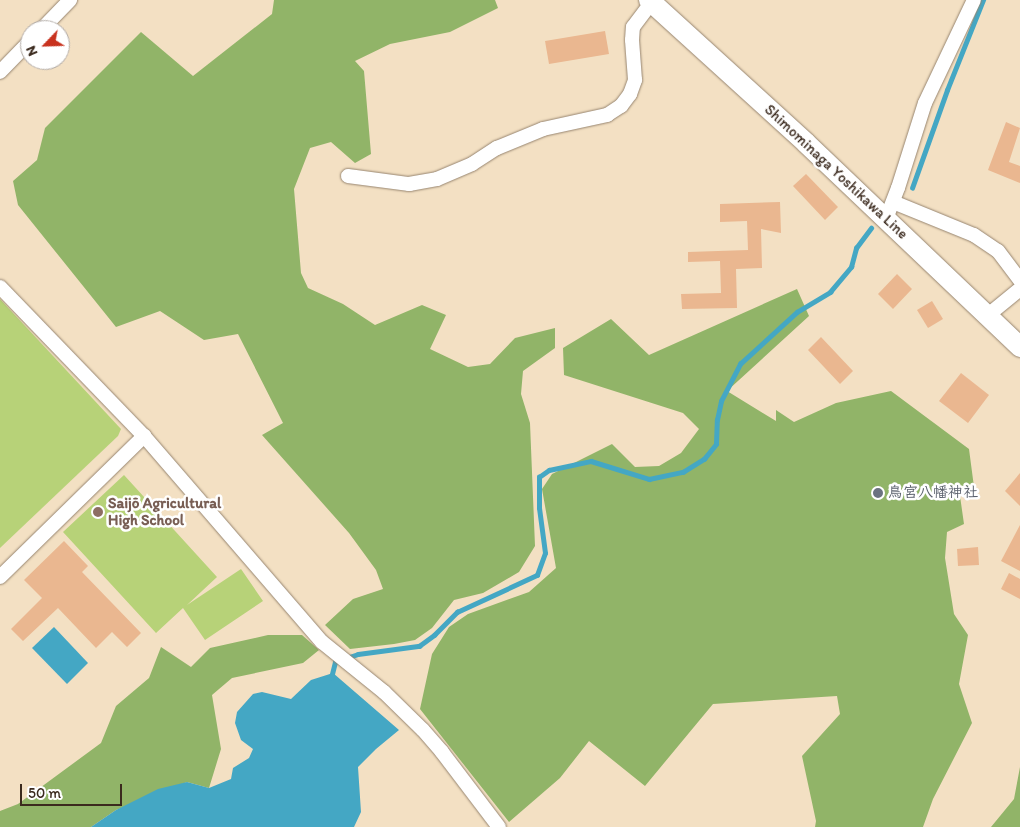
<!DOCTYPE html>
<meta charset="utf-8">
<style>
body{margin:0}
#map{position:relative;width:1020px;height:827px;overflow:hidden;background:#f3e0c3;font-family:Itim,"Klee One",sans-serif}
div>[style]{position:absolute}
.green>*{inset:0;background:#b7d278}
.forest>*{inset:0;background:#91b468}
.water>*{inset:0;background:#44a7c4}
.stream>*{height:4.5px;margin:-2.25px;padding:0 2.25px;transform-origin:2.25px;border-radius:2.25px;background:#44a7c4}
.building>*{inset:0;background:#eab790}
.roads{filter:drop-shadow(0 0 1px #978570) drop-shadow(0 0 1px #978570)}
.street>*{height:14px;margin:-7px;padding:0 7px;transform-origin:7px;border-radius:7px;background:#fff}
.secondary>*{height:20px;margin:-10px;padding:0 10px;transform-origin:10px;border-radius:10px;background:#fff}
.dots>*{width:14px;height:14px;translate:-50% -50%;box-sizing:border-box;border:2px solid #fff;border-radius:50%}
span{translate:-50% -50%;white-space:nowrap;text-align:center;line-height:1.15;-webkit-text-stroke:5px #fff;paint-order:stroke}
.street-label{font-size:15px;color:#3b2a1e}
.worship-label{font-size:15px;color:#5b616d;font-weight:700}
.left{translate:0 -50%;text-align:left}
.education-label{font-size:15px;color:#785e54;font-weight:700}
.north{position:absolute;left:20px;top:20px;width:50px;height:50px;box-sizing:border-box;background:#fff;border:1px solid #b1aaa5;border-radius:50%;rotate:246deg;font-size:14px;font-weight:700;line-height:20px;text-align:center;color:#3b2a1e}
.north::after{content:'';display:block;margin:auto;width:18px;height:22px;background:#c8321e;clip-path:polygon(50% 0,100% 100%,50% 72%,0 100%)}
.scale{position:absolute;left:20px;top:784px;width:102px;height:22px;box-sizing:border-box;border:2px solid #3b2a1e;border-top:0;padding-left:6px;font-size:15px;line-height:18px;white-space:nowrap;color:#3b2a1e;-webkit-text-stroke:4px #fff;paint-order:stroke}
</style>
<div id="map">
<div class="green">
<div style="clip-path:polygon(0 299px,121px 429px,118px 436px,0 548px)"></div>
<div style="clip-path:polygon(124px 475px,217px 577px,187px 605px,241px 569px,263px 601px,205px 640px,183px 608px,156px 633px,63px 532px)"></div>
</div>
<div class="forest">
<div style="clip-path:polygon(274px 0,495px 0,498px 8px,450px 32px,390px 44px,355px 61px,364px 71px,371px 154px,355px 163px,331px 142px,310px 148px,294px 189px,301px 273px,308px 288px,343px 304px,375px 325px,422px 305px,446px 315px,430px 349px,468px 367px,490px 364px,515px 338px,555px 328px,555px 348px,523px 371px,521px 394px,530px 423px,535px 546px,519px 572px,483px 593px,454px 600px,432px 628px,415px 640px,394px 644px,350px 649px,325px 625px,353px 599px,383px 589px,376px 570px,349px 533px,262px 435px,283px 423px,238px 334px,204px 340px,160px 311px,116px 327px,18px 205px,13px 181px,37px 160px,45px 128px,141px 32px,193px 76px,272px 14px)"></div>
<div style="clip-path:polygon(797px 289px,809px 316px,727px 391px,776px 421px,776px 410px,794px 422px,836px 403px,891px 391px,969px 449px,974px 487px,960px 496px,964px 524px,947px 532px,945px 558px,954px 614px,968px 635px,959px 684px,972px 723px,933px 799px,923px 827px,815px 827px,816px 821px,802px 756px,840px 714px,837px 696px,713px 704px,645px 786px,589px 741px,560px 778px,509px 822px,420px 709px,432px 654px,449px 627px,468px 614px,529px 592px,556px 568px,542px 489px,552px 474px,612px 444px,635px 467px,659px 466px,681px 453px,699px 429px,683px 413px,564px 375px,563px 348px,611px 319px,649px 355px)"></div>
<div style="clip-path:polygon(268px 635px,302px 635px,319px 650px,303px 663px,232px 678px,212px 695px,221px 749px,209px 788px,187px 782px,116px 810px,91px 827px,0 827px,0 811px,18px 804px,101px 743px,116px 706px,149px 678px,161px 647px,191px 667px,210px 648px)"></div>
<div style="clip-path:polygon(1020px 767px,1020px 827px,991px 827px,1014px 799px)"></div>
</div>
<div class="water">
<div style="clip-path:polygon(54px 627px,88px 663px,67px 684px,32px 648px)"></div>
<div style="clip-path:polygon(333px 673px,399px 730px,376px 749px,358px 767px,361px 812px,354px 827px,91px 827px,116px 810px,158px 789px,187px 782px,209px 788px,231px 779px,233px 768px,249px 758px,253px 749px,241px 740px,235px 723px,237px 712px,253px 694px,262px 692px,291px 699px,311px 680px)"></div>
</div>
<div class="stream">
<div style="left:912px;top:188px;width:104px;rotate:-70.3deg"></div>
<div style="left:947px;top:90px;width:97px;rotate:-68.2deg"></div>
<div style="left:331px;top:678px;width:16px;rotate:-76deg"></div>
<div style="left:335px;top:662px;width:24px;rotate:-19deg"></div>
<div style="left:358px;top:654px;width:62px;rotate:-7.5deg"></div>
<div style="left:419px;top:646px;width:19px;rotate:-36deg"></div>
<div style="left:434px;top:635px;width:33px;rotate:-45deg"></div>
<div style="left:457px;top:612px;width:88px;rotate:-24.8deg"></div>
<div style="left:537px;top:575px;width:23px;rotate:-70deg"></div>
<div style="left:545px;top:553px;width:45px;rotate:-97.6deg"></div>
<div style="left:539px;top:508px;width:31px;rotate:-90deg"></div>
<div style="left:539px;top:477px;width:12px;rotate:-35deg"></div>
<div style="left:549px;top:470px;width:43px;rotate:-12.1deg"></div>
<div style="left:591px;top:461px;width:61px;rotate:17.2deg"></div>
<div style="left:649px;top:479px;width:35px;rotate:-12deg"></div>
<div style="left:683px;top:472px;width:25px;rotate:-32deg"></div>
<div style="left:704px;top:459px;width:19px;rotate:-51deg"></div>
<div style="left:716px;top:444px;width:24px;rotate:-88deg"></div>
<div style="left:717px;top:420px;width:19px;rotate:-78deg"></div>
<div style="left:721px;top:401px;width:42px;rotate:-62.8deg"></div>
<div style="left:740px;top:364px;width:77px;rotate:-42.4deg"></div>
<div style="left:797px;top:312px;width:39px;rotate:-31deg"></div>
<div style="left:830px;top:292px;width:33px;rotate:-50deg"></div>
<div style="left:851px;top:267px;width:20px;rotate:-75deg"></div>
<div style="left:856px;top:248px;width:25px;rotate:-53deg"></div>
</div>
<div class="building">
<div style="clip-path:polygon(605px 31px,609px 54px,549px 64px,545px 41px)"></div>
<div style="clip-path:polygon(1006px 122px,1020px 128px,1009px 162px,1020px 166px,1020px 183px,988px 170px)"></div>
<div style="clip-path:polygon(806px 174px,838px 207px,825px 220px,793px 186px)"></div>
<div style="clip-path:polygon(780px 202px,781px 233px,761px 229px,762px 268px,736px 269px,737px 308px,682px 309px,681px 294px,721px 293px,720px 261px,688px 262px,688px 252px,748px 250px,747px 221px,720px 222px,720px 204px)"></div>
<div style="clip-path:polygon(897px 274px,912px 289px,893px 309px,878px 294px)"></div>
<div style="clip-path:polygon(932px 301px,943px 319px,928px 328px,917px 310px)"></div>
<div style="clip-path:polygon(821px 337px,853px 371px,840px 384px,808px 350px)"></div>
<div style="clip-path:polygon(961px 373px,989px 395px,968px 423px,939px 401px)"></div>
<div style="clip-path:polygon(1020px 473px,1020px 506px,1005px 491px)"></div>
<div style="clip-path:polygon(1020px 525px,1020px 571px,1001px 561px)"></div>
<div style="clip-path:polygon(64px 541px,88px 566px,82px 572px,141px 633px,127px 647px,112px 632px,96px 648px,58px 608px,23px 641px,11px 629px,42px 598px,24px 580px)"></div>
<div style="clip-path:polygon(978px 547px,979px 565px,958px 566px,957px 549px)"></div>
<div style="clip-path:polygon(1009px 573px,1020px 579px,1020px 599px,1001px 589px)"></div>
</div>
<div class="roads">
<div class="street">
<div style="left:41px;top:30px;width:42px;rotate:-46deg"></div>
<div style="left:0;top:72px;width:43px;rotate:-45.9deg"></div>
<div style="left:348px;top:176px;width:62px;rotate:7.5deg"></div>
<div style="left:409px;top:184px;width:28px;rotate:-10deg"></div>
<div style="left:437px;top:179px;width:38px;rotate:-23deg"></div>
<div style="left:472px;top:164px;width:30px;rotate:-33deg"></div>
<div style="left:497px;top:148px;width:50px;rotate:-22.4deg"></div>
<div style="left:543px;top:129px;width:66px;rotate:-12.3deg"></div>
<div style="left:607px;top:115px;width:17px;rotate:-33deg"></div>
<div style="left:621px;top:106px;width:15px;rotate:-53deg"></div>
<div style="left:630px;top:94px;width:15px;rotate:-70deg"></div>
<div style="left:635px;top:80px;width:40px;rotate:-94.3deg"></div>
<div style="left:632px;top:40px;width:13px;rotate:-86deg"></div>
<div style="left:633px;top:27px;width:31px;rotate:-53deg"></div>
<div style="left:893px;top:202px;width:87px;rotate:22.2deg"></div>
<div style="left:974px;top:235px;width:29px;rotate:34deg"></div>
<div style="left:998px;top:251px;width:36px;rotate:53deg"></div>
<div style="left:886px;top:219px;width:33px;rotate:-69deg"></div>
<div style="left:898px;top:188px;width:89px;rotate:-72.4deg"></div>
<div style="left:925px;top:103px;width:114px;rotate:-64.6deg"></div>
<div style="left:0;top:287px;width:207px;rotate:46deg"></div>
<div style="left:144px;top:436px;width:272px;rotate:49.2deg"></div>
<div style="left:322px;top:642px;width:80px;rotate:38.9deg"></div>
<div style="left:384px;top:692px;width:54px;rotate:44.3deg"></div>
<div style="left:423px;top:730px;width:29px;rotate:49deg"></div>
<div style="left:442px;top:752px;width:94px;rotate:52.8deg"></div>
<div style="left:987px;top:316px;width:43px;rotate:-39.3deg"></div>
<div style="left:0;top:577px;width:202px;rotate:-44.4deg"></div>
</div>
<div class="secondary">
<div style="left:649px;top:0;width:212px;rotate:42.3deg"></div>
<div style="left:806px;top:143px;width:296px;rotate:43.6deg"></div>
</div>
</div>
<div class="dots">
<div style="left:878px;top:493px;background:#6b7280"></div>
<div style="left:98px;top:512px;background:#8d6e63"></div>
</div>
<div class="street-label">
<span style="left:836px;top:172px;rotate:43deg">Shimominaga Yoshikawa Line</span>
</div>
<div class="worship-label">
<span class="left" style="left:888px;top:493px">鳥宮八幡神社</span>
</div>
<div class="education-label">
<span class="left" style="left:108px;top:512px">Saijō Agricultural<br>High School</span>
</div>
<div class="north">N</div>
<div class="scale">50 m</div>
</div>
